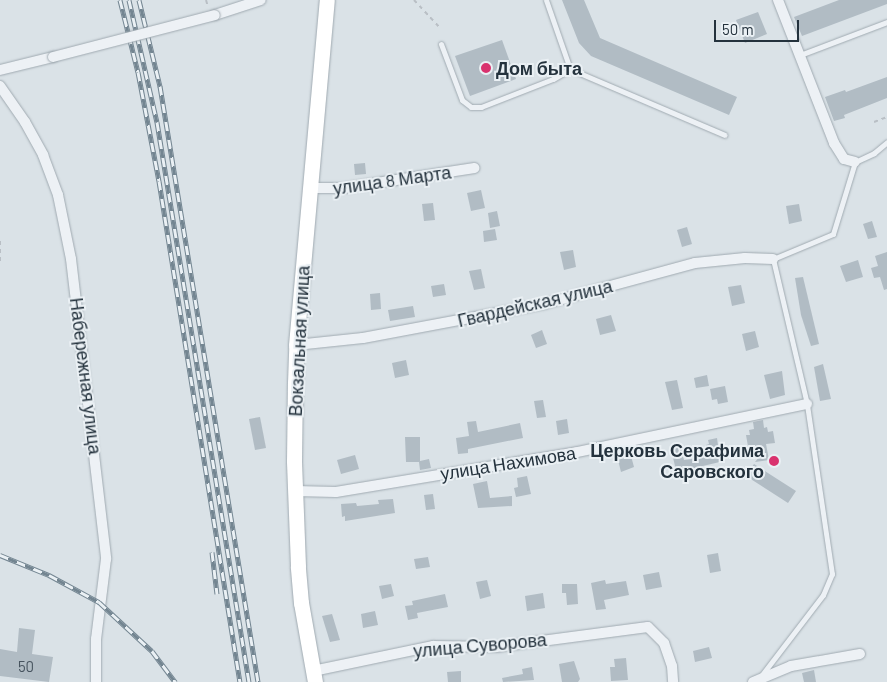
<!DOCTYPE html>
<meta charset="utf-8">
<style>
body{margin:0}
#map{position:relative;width:887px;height:682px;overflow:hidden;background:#dae2e7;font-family:Barlow,sans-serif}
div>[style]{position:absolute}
.building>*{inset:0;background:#b1bcc4}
.path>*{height:2px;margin-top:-1px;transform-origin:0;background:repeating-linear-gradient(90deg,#b9bfc5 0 4px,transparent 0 8px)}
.roads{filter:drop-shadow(0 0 1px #a0aab1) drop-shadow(0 0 1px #a0aab1)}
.lane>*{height:5px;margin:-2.5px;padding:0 2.5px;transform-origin:2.5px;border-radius:2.5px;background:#edf1f5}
.street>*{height:10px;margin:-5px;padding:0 5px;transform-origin:5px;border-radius:5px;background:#edf1f5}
.secondary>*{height:15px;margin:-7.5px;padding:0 7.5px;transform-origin:7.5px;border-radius:7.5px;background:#fff}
.rail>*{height:5px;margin-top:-2.5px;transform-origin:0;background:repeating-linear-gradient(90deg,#eaf0f4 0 9px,#738591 0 18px);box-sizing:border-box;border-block:1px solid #738591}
.bridges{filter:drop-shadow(0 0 1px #a0aab1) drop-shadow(0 0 1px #a0aab1)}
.street-bridge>*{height:10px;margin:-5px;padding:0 5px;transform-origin:5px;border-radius:5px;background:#edf1f5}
.dots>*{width:14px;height:14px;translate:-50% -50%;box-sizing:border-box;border:2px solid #eaf0f4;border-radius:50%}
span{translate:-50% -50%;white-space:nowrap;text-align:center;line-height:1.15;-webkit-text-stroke:4px #eaf0f4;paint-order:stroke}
.number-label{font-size:15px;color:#47545f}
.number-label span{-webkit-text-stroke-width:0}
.poi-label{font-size:18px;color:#24323d;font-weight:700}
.left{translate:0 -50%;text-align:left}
.right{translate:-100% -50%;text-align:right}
.street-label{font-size:18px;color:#24323d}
.scale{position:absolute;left:714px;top:20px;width:85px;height:22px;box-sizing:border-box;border:2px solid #24323d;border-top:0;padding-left:6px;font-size:15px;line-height:18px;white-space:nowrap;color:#24323d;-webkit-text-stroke:4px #eaf0f4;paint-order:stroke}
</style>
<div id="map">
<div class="building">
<div style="clip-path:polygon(562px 0,584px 0,600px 38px,737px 97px,729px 115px,591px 56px,579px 43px)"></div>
<div style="clip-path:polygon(839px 0,887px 0,887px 4px,802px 36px,794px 17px)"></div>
<div style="clip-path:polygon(758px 12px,767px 34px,745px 43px,736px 20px)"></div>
<div style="clip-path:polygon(502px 40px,516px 79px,470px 96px,455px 56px)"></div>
<div style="clip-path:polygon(887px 77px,887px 98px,844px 115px,845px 118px,834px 121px,825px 97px,845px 90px,846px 92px)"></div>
<div style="clip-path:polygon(365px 163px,366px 174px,355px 175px,354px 164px)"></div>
<div style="clip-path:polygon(481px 190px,485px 208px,471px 211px,467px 193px)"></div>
<div style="clip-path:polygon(433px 203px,435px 220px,424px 221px,422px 204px)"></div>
<div style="clip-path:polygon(799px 204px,802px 221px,789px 224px,786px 206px)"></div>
<div style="clip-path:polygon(497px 211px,500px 226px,490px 228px,488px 213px)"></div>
<div style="clip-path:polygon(872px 221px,877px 237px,868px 239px,863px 224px)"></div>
<div style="clip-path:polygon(687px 227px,692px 244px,682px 247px,677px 230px)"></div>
<div style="clip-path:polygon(495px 229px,497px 240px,484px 242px,483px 231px)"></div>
<div style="clip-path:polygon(573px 250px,576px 267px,564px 270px,560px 252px)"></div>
<div style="clip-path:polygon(887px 252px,887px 289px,884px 290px,880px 277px,874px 278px,871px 268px,878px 266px,875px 256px)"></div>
<div style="clip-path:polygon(858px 260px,863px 277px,846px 282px,840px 266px)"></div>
<div style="clip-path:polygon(481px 269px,485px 288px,474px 290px,469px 271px)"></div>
<div style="clip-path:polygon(803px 277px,819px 344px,811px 346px,801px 315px,795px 278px)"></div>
<div style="clip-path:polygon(444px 284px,446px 295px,433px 297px,431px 286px)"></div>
<div style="clip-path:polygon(741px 285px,745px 303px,732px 306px,728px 287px)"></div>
<div style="clip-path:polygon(380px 293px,381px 309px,371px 310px,370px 294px)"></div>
<div style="clip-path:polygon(413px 306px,415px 317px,390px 321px,388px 310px)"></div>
<div style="clip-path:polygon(611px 315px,616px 331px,600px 335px,596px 319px)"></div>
<div style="clip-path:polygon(542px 330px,547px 344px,536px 348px,531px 335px)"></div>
<div style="clip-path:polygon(755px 331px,759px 347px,746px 351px,742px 334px)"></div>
<div style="clip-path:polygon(406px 360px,409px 375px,395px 378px,392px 363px)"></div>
<div style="clip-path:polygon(823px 364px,831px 399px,820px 401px,814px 367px)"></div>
<div style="clip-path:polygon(782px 371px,785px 395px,770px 399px,764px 375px)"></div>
<div style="clip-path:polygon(707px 375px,709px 386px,696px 388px,694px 378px)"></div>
<div style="clip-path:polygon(677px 380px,683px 408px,672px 410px,665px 382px)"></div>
<div style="clip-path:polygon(725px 386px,728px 402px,718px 404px,717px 399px,712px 400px,710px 389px)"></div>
<div style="clip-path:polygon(543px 400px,546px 417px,537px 418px,534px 401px)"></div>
<div style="clip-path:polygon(260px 417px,266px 448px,255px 450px,249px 419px)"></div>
<div style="clip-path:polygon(567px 419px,569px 433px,558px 435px,556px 421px)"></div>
<div style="clip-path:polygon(763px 420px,764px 428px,767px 427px,768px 432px,773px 431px,775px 443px,766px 444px,769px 460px,755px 462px,759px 457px,750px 458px,746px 435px,750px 435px,749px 430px,754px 429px,753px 422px)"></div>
<div style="clip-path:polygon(476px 421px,478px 432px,520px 423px,523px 438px,468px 449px,468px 453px,458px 454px,456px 438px,469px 436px,467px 422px)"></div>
<div style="clip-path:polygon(405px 437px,420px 437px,420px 461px,429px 459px,431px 468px,420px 470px,419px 462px,406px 462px)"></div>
<div style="clip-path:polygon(717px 438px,719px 453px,708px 455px,706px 445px,709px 444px,708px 440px)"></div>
<div style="clip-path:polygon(680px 446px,684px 460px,723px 455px,724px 461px,686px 470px,688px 476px,678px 479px,671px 449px)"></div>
<div style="clip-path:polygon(355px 455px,359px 469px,341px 474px,337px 460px)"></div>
<div style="clip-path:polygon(631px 456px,634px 467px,621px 472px,618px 460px)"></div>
<div style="clip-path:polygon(754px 464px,796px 491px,788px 503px,746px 476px)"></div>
<div style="clip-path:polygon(527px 476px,531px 494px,516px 497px,514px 488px,518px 487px,517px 478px)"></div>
<div style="clip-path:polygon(487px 481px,490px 498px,512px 496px,512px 506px,478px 508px,473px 484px)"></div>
<div style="clip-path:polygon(433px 494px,435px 509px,426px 510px,424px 495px)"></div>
<div style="clip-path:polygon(393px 499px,395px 513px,345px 521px,345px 516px,342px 517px,341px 504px,356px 503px,357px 506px,379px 504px,378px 500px)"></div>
<div style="clip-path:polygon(718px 553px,721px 571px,710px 573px,707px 555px)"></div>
<div style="clip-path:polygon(428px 557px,430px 567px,416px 569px,414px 559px)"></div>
<div style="clip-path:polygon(659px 572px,662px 587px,646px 590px,643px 575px)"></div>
<div style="clip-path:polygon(487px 580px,491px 596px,480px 599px,476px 582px)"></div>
<div style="clip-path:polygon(605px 580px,606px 584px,626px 581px,629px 595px,604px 600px,606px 609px,596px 610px,591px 583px)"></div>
<div style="clip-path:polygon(391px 584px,394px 596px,382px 599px,379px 586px)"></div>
<div style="clip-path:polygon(562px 584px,577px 584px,578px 604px,567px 605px,566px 593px,562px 593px)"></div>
<div style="clip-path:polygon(543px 593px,545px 608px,527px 611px,525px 596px)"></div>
<div style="clip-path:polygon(445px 594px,448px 607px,417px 613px,418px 618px,408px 620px,405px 606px,413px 605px,412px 601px)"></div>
<div style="clip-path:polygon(375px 611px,378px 625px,363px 628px,361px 614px)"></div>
<div style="clip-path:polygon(332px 614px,340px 640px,330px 642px,322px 616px)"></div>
<div style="clip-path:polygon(19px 628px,35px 630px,32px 654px,53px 657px,49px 682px,0 676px,0 649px,17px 652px)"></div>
<div style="clip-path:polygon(709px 647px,712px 658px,695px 662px,693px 651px)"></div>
<div style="clip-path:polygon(626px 658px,628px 680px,611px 681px,610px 667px,615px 667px,614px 659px)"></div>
<div style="clip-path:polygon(574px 661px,580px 679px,578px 682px,562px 682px,559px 664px)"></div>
<div style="clip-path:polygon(532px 667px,534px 680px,503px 682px,502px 678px,523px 674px,522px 669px)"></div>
<div style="clip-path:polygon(814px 670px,816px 682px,804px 682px,802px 673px)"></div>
<div style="clip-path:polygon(461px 671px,461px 682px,448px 682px,447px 672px)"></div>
</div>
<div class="path">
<div style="left:206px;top:0;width:7px;rotate:74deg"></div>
<div style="left:414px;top:0;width:38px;rotate:47deg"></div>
<div style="left:874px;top:122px;width:14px;rotate:-21deg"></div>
<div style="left:0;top:241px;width:24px;rotate:90deg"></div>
</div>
<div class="roads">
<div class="lane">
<div style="left:546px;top:0;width:73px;rotate:70.8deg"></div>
<div style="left:570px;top:69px;width:168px;rotate:23.1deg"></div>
<div style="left:441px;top:44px;width:60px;rotate:69.4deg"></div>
<div style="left:462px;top:100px;width:11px;rotate:38deg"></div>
<div style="left:471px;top:107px;width:10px"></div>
<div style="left:481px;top:107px;width:77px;rotate:-21.3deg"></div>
<div style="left:553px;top:79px;width:20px;rotate:-30deg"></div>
<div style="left:800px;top:55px;width:93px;rotate:-20.8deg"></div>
<div style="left:761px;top:676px;width:102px;rotate:-52.6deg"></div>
<div style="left:823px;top:595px;width:23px;rotate:-67deg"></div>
<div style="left:832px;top:574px;width:172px;rotate:-98.4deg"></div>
<div style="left:807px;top:404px;width:149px;rotate:-103.2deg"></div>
<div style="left:773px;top:259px;width:65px;rotate:-22.6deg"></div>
<div style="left:833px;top:234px;width:75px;rotate:-73deg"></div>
<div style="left:855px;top:162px;width:21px;rotate:-25deg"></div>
<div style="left:874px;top:153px;width:17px;rotate:-40deg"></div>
</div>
<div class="street">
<div style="left:778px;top:0;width:154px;rotate:68.6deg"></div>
<div style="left:834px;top:143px;width:19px;rotate:58deg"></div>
<div style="left:844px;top:159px;width:11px;rotate:15deg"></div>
<div style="left:215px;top:15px;width:48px;rotate:-18.1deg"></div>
<div style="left:0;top:70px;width:55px;rotate:-13.8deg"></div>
<div style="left:0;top:86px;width:44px;rotate:55.2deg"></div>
<div style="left:25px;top:122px;width:38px;rotate:61deg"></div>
<div style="left:43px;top:155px;width:43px;rotate:69.4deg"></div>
<div style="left:58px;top:195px;width:65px;rotate:78.5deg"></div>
<div style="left:71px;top:259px;width:302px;rotate:83.3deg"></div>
<div style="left:106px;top:559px;width:81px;rotate:97.1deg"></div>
<div style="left:96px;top:639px;width:43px;rotate:90deg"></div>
<div style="left:310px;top:188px;width:34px"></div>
<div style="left:344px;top:188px;width:132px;rotate:-8.7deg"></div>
<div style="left:296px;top:345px;width:67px;rotate:-6deg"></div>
<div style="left:363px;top:338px;width:184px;rotate:-10.6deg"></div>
<div style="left:544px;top:304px;width:156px;rotate:-15.2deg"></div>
<div style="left:695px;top:263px;width:50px;rotate:-5.7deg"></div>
<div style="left:745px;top:258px;width:28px;rotate:2deg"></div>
<div style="left:295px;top:491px;width:41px;rotate:1.4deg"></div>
<div style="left:336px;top:492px;width:244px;rotate:-9.4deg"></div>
<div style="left:577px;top:452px;width:235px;rotate:-11.8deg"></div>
<div style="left:313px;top:671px;width:123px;rotate:-11.8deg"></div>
<div style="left:433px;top:646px;width:63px;rotate:0.9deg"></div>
<div style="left:496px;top:647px;width:153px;rotate:-7.5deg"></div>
<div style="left:648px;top:627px;width:23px;rotate:45deg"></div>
<div style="left:664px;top:643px;width:24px;rotate:71deg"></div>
<div style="left:672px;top:666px;width:16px;rotate:86deg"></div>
<div style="left:753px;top:682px;width:41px;rotate:-22.8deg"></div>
<div style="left:791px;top:666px;width:70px;rotate:-9.9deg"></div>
</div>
<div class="secondary">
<div style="left:315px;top:682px;width:80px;rotate:-100deg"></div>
<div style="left:301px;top:603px;width:37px;rotate:-95deg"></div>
<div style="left:298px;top:566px;width:105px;rotate:-92.2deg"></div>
<div style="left:294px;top:461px;width:78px;rotate:-89.3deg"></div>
<div style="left:295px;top:383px;width:38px;rotate:-88deg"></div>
<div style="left:296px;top:345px;width:346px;rotate:-84.9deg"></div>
</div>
</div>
<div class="rail">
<div style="left:120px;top:0;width:74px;rotate:76deg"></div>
<div style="left:138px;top:72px;width:111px;rotate:79.1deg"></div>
<div style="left:159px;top:181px;width:508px;rotate:80.82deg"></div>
<div style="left:129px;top:0;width:125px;rotate:77.1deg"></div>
<div style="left:157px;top:122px;width:568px;rotate:80.67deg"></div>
<div style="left:139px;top:0;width:89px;rotate:76.3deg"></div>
<div style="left:160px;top:86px;width:604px;rotate:80.66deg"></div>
<div style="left:212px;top:552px;width:42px;rotate:83.2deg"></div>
<div style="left:0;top:555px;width:53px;rotate:22.2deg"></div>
<div style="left:49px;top:575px;width:57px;rotate:28.4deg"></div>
<div style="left:99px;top:602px;width:72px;rotate:42.8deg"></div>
<div style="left:152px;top:651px;width:39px;rotate:53deg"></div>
</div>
<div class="bridges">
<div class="street-bridge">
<div style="left:53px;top:57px;width:167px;rotate:-14.5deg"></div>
</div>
</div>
<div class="dots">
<div style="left:486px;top:68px;background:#d9326e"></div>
<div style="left:774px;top:461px;background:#d9326e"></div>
</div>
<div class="number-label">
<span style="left:26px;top:667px">50</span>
</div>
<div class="poi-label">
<span class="left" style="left:496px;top:68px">Дом быта</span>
<span class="right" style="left:764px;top:461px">Церковь Серафима<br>Саровского</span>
</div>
<div class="street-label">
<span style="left:392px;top:180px;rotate:-8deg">улица 8 Марта</span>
<span style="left:535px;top:303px;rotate:-13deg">Гвардейская улица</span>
<span style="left:299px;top:341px;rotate:-87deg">Вокзальная улица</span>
<span style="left:86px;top:376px;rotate:83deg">Набережная улица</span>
<span style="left:508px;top:463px;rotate:-9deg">улица Нахимова</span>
<span style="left:480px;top:645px;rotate:-5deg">улица Суворова</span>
</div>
<div class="scale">50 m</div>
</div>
